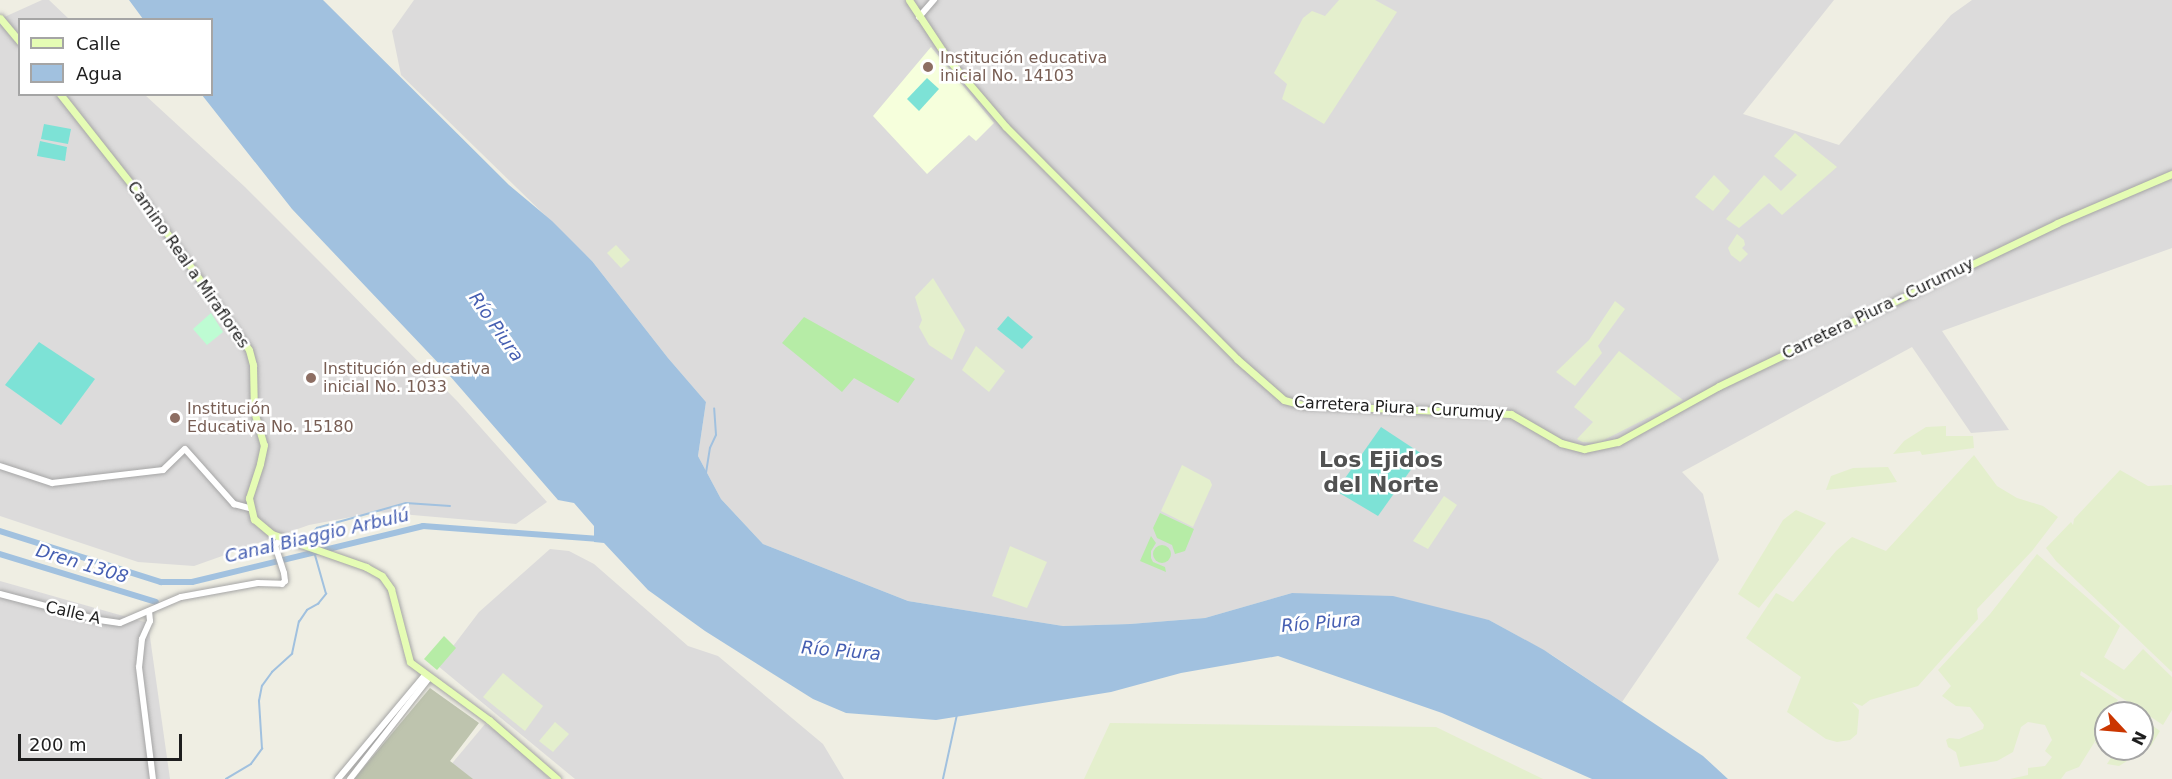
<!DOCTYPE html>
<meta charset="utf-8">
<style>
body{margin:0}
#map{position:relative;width:2172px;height:779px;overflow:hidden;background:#efeee3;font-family:"DejaVu Sans",sans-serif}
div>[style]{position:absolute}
.residential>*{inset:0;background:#dcdbdb}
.education>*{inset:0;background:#f6ffdc}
.construction>*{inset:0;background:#bec4ae}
.farmland>*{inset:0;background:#e4efcd}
.grass>*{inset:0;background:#b6eca6}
.round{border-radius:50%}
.park>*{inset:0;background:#befcd3}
.pitch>*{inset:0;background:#7de2d6}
.water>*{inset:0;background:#a1c1df}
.stream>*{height:1.5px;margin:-0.75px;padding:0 0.75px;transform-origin:0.75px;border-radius:0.75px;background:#a1c1df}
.canal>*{height:6px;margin:-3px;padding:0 3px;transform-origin:3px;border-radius:3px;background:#a1c1df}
.roads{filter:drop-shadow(0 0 2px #a5a5a5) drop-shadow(0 0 2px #a5a5a5)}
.tertiary>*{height:6px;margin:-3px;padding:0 3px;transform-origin:3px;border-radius:3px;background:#fff}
.secondary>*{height:7px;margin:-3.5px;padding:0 3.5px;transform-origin:3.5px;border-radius:3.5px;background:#e5fcb4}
.dots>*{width:16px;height:16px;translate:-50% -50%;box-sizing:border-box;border:3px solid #fff;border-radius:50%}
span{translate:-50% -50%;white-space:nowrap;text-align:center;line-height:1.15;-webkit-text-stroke:5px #fff;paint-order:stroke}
.education-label{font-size:16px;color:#785e54}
.left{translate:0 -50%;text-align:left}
.street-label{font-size:16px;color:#1e1e1e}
.water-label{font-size:18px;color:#465fb2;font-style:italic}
.district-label{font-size:22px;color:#515151;font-weight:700}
.legend{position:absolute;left:18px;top:18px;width:195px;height:78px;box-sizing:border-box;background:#fff;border:2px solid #a5a5a5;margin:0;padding:8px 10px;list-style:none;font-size:18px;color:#1e1e1e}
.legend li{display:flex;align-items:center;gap:12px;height:30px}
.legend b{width:30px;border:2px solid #a5a5a5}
.north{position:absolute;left:2094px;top:701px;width:60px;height:60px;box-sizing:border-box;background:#fff;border:2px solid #a5a5a5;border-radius:50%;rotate:116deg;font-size:16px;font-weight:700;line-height:24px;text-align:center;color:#1e1e1e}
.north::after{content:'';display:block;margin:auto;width:21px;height:27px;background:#cb3600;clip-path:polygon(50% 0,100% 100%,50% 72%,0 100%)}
.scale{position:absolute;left:18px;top:734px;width:164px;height:27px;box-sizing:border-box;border:3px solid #1e1e1e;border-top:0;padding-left:8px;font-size:18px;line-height:21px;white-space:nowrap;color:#1e1e1e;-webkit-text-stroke:4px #fff;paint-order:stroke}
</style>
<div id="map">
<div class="residential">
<div style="clip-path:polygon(42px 0,49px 0,69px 19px,20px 20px,20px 94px,145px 95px,245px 187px,329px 271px,458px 402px,547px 502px,516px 524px,378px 512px,309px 525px,194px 566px,138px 562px,0 516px,0 19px)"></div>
<div style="clip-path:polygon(414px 0,1834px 0,1743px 114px,1839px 145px,1951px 15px,1972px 0,2172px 0,2172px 248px,1942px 331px,2009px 430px,1971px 433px,1912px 347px,1682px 472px,1703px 494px,1719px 560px,1622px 702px,1552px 655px,1489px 620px,1292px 593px,1205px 618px,1130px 624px,1063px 626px,908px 601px,763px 544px,721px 499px,698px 456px,706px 402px,668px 358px,592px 261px,401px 75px,392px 31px)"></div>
<div style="clip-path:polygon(550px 549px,569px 551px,594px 564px,688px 646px,718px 656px,823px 744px,844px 779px,575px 779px,438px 666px,479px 612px)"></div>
<div style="clip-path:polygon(0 581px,148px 623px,170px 779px,0 779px)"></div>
<div style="clip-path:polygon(485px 724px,502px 735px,550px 779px,439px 779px)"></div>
</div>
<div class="education">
<div style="clip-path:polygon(931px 47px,994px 123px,976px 141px,969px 135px,927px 174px,873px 116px)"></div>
</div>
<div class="construction">
<div style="clip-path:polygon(430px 688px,479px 723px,450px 761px,473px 779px,354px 779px)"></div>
</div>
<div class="farmland">
<div style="clip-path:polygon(1339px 0,1375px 0,1397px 12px,1324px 124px,1282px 99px,1287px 84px,1274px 73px,1303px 18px,1312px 11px,1325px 16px)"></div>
<div style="clip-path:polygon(1795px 133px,1837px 167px,1782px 215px,1769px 203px,1739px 228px,1726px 219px,1764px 175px,1781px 191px,1797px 175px,1774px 156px)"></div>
<div style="clip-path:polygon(1714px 175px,1730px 191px,1713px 211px,1695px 197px)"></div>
<div style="clip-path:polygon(1737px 234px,1744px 240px,1745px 245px,1742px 248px,1748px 254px,1740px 262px,1731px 255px,1728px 248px)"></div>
<div style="clip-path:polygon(616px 245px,630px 260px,621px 268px,607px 253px)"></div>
<div style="clip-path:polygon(933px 278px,965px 330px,952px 360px,929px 345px,919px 327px,922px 320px,915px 297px)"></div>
<div style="clip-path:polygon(1615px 301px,1625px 309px,1598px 346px,1602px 353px,1575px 386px,1556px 372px,1589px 340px)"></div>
<div style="clip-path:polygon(976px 346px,1005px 371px,989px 392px,962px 370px)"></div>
<div style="clip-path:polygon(1619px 351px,1683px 400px,1598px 443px,1582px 442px,1577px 439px,1593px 422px,1574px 407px)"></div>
<div style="clip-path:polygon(1946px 426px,1946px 436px,1973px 436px,1974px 448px,1922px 455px,1920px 451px,1893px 454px,1904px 441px,1926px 427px)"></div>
<div style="clip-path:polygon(1974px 455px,1997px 486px,2017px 498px,2043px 506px,2058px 517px,2032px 551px,1977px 609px,1978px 619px,1918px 686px,1870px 700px,1862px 706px,1852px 702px,1859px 710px,1857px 734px,1850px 740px,1837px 742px,1826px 739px,1787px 712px,1801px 677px,1746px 638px,1776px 593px,1793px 602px,1836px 551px,1852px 537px,1886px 551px)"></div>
<div style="clip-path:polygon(1182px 465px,1210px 480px,1212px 485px,1193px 527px,1161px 511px)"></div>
<div style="clip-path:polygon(1888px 467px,1897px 482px,1826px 490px,1831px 476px,1853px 468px)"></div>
<div style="clip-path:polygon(2120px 470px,2148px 486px,2172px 485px,2172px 672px,2056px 561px,2046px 548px,2071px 522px,2073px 525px,2074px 519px)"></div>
<div style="clip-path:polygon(1444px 496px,1457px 505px,1428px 549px,1413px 541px)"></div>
<div style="clip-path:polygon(1796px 510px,1826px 523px,1759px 608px,1738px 594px,1783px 520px)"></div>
<div style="clip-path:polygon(1010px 546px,1047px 562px,1027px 608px,992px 596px)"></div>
<div style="clip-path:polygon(2037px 554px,2120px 626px,2104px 657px,2124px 670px,2143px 649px,2172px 677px,2172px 710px,2163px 725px,2081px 671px,2080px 675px,2118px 700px,2110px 713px,2106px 713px,2102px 730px,2079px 767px,2066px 772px,2061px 779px,2010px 779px,2028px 775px,2028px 768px,2045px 766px,2052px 757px,2045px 751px,2052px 740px,2045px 725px,2028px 722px,2021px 727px,2013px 752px,1997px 761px,1960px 767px,1956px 752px,1948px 747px,1946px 740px,1949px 738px,1959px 739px,1983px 729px,1984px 725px,1970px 707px,1956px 706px,1942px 696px,1951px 686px,1938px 670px,1990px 614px)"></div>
<div style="clip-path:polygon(503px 673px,543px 706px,525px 731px,483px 697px)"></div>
<div style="clip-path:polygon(2142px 718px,2160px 731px,2151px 746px,2119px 766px,2107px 764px,2112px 756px,2095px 743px,2106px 724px,2106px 749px,2142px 749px)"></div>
<div style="clip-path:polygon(555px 722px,569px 734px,553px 752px,539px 741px)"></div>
<div style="clip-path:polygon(1110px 723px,1436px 727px,1543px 779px,1084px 779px)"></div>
</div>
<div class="grass">
<div style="clip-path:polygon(804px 317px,915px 379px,898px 403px,854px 378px,842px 392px,782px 343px)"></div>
<div style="clip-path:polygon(1160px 513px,1194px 529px,1185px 551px,1175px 554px,1172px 545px,1157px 538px,1153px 528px)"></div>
<div style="clip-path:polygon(1151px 536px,1156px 543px,1151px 551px,1151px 558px,1153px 562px,1165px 567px,1166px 572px,1140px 561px)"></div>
<div class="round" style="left:1153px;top:545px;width:18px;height:18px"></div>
<div style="clip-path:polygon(444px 636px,456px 648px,437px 670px,424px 659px)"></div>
</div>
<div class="park">
<div style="clip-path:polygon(211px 313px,223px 332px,207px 345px,193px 329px)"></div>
</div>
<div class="pitch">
<div style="clip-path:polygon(927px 78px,939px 89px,919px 111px,907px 99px)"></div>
<div style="clip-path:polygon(44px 124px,71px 129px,68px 144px,41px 139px)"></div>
<div style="clip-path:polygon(40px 141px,67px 147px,65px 161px,37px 156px)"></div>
<div style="clip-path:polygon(1008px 316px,1033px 337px,1022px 349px,997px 329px)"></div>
<div style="clip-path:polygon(39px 342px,95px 379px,61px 425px,5px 385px)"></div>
<div style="clip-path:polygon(1381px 427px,1422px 454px,1378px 516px,1336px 491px)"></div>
</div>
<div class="water">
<div style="clip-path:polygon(129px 0,323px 0,509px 185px,552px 221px,592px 261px,668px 358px,706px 402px,698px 456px,721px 499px,763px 544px,908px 601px,1063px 626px,1130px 624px,1205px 618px,1292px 593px,1393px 596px,1489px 620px,1544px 650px,1703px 756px,1728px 779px,1592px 779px,1442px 713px,1278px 656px,1181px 673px,1111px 692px,936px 720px,846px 713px,813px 699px,705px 631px,648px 590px,604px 543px,594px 542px,594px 526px,574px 503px,558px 500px,443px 368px,292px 209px,202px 95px,212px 94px,212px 20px,143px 19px)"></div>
</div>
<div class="stream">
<div style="left:706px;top:473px;width:25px;rotate:-81deg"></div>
<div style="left:710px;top:448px;width:14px;rotate:-65deg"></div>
<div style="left:716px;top:435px;width:26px;rotate:-94deg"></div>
<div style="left:312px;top:540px;width:7px;rotate:-90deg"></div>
<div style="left:312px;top:533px;width:7px;rotate:-45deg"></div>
<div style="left:317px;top:528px;width:92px;rotate:-15.7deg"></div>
<div style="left:406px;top:503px;width:44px;rotate:3.9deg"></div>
<div style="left:226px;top:779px;width:29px;rotate:-31deg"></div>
<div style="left:251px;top:764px;width:19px;rotate:-54deg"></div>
<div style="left:262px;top:749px;width:48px;rotate:-93.6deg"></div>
<div style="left:259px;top:701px;width:15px;rotate:-79deg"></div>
<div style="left:262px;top:686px;width:17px;rotate:-54deg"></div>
<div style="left:272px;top:672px;width:27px;rotate:-42deg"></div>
<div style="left:292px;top:654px;width:33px;rotate:-78deg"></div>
<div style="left:299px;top:622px;width:14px;rotate:-56deg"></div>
<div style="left:307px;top:610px;width:13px;rotate:-29deg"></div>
<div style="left:318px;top:604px;width:13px;rotate:-51deg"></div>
<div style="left:326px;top:594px;width:44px;rotate:-105.9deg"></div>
<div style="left:943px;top:779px;width:66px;rotate:-77.7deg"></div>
</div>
<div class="canal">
<div style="left:0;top:531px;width:169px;rotate:17.6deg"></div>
<div style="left:161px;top:582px;width:31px"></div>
<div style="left:192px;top:582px;width:238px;rotate:-13.6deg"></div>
<div style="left:423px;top:526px;width:177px;rotate:4.2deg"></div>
<div style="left:0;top:554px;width:163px;rotate:17.1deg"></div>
</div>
<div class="roads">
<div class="tertiary">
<div style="left:919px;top:17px;width:23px;rotate:-49deg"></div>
<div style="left:0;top:466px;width:55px;rotate:18.1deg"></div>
<div style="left:52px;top:483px;width:112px;rotate:-6.7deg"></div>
<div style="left:163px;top:470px;width:30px;rotate:-44deg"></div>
<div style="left:185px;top:449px;width:74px;rotate:48.3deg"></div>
<div style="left:234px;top:504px;width:16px;rotate:15deg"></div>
<div style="left:0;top:594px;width:102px;rotate:14.7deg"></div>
<div style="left:99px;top:620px;width:21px;rotate:8deg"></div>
<div style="left:120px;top:623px;width:66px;rotate:-23.1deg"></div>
<div style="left:181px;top:597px;width:78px;rotate:-10.3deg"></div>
<div style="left:258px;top:583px;width:24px;rotate:2deg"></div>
<div style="left:282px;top:584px;width:4px;rotate:-45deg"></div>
<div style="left:285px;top:581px;width:8px;rotate:-97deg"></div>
<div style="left:284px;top:573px;width:28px;rotate:-108deg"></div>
<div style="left:275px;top:546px;width:10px;rotate:-53deg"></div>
<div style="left:149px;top:611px;width:10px;rotate:84deg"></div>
<div style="left:150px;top:621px;width:20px;rotate:114deg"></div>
<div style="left:142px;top:639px;width:28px;rotate:96deg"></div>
<div style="left:139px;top:667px;width:113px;rotate:82.9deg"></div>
<div style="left:338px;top:779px;width:136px;rotate:-50.1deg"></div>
<div style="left:350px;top:779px;width:128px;rotate:-52deg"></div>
</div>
<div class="secondary">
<div style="left:909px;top:0;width:71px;rotate:56.5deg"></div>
<div style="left:948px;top:59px;width:89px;rotate:49.5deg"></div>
<div style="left:1006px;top:127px;width:327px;rotate:45.1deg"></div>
<div style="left:1237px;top:359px;width:62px;rotate:41.1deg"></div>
<div style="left:1284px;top:400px;width:20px;rotate:15deg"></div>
<div style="left:1303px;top:405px;width:208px;rotate:2.5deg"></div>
<div style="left:1511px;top:414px;width:58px;rotate:30.1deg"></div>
<div style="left:1561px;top:443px;width:24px;rotate:15deg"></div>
<div style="left:1584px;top:449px;width:35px;rotate:-12deg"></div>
<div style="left:1618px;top:442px;width:115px;rotate:-29deg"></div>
<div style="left:1719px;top:386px;width:375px;rotate:-25.7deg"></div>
<div style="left:2057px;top:223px;width:125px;rotate:-23.1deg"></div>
<div style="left:0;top:18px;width:31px;rotate:50deg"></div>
<div style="left:60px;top:94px;width:134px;rotate:51.7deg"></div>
<div style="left:143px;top:199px;width:184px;rotate:54.9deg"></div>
<div style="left:249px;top:350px;width:16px;rotate:75deg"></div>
<div style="left:253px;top:365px;width:46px;rotate:88.8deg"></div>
<div style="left:254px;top:411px;width:35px;rotate:74deg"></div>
<div style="left:264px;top:445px;width:19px;rotate:102deg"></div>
<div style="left:260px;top:464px;width:36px;rotate:108deg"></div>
<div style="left:249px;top:498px;width:22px;rotate:77deg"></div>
<div style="left:254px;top:519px;width:23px;rotate:40deg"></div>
<div style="left:272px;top:534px;width:100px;rotate:19.3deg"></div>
<div style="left:366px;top:567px;width:18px;rotate:29deg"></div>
<div style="left:382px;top:576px;width:16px;rotate:55deg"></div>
<div style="left:391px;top:589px;width:75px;rotate:75.4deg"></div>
<div style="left:410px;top:662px;width:98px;rotate:36.3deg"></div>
<div style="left:489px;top:720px;width:90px;rotate:40.9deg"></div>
</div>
</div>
<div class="dots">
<div style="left:928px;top:67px;background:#8d6e63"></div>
<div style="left:311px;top:378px;background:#8d6e63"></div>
<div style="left:175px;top:418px;background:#8d6e63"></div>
</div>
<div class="education-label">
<span class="left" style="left:940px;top:67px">Institución educativa<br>inicial No. 14103</span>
<span class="left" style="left:323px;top:378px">Institución educativa<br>inicial No. 1033</span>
<span class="left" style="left:187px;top:418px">Institución<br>Educativa No. 15180</span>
</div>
<div class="street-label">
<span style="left:188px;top:265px;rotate:55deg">Camino Real a Miraflores</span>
<span style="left:1878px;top:309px;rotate:-26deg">Carretera Piura - Curumuy</span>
<span style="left:1399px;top:408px;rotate:3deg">Carretera Piura - Curumuy</span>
<span style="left:73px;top:613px;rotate:13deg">Calle A</span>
</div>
<div class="water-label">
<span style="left:496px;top:327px;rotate:55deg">Río Piura</span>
<span style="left:317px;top:536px;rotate:-13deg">Canal Biaggio Arbulú</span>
<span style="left:82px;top:564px;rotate:17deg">Dren 1308</span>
<span style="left:1321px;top:623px;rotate:-5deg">Río Piura</span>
<span style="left:841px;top:651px;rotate:5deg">Río Piura</span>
</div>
<div class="district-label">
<span style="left:1381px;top:472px">Los Ejidos<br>del Norte</span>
</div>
<ul class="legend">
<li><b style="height:8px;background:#e5fcb4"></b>Calle</li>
<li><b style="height:16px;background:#a1c1df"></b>Agua</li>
</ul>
<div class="north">N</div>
<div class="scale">200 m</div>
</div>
